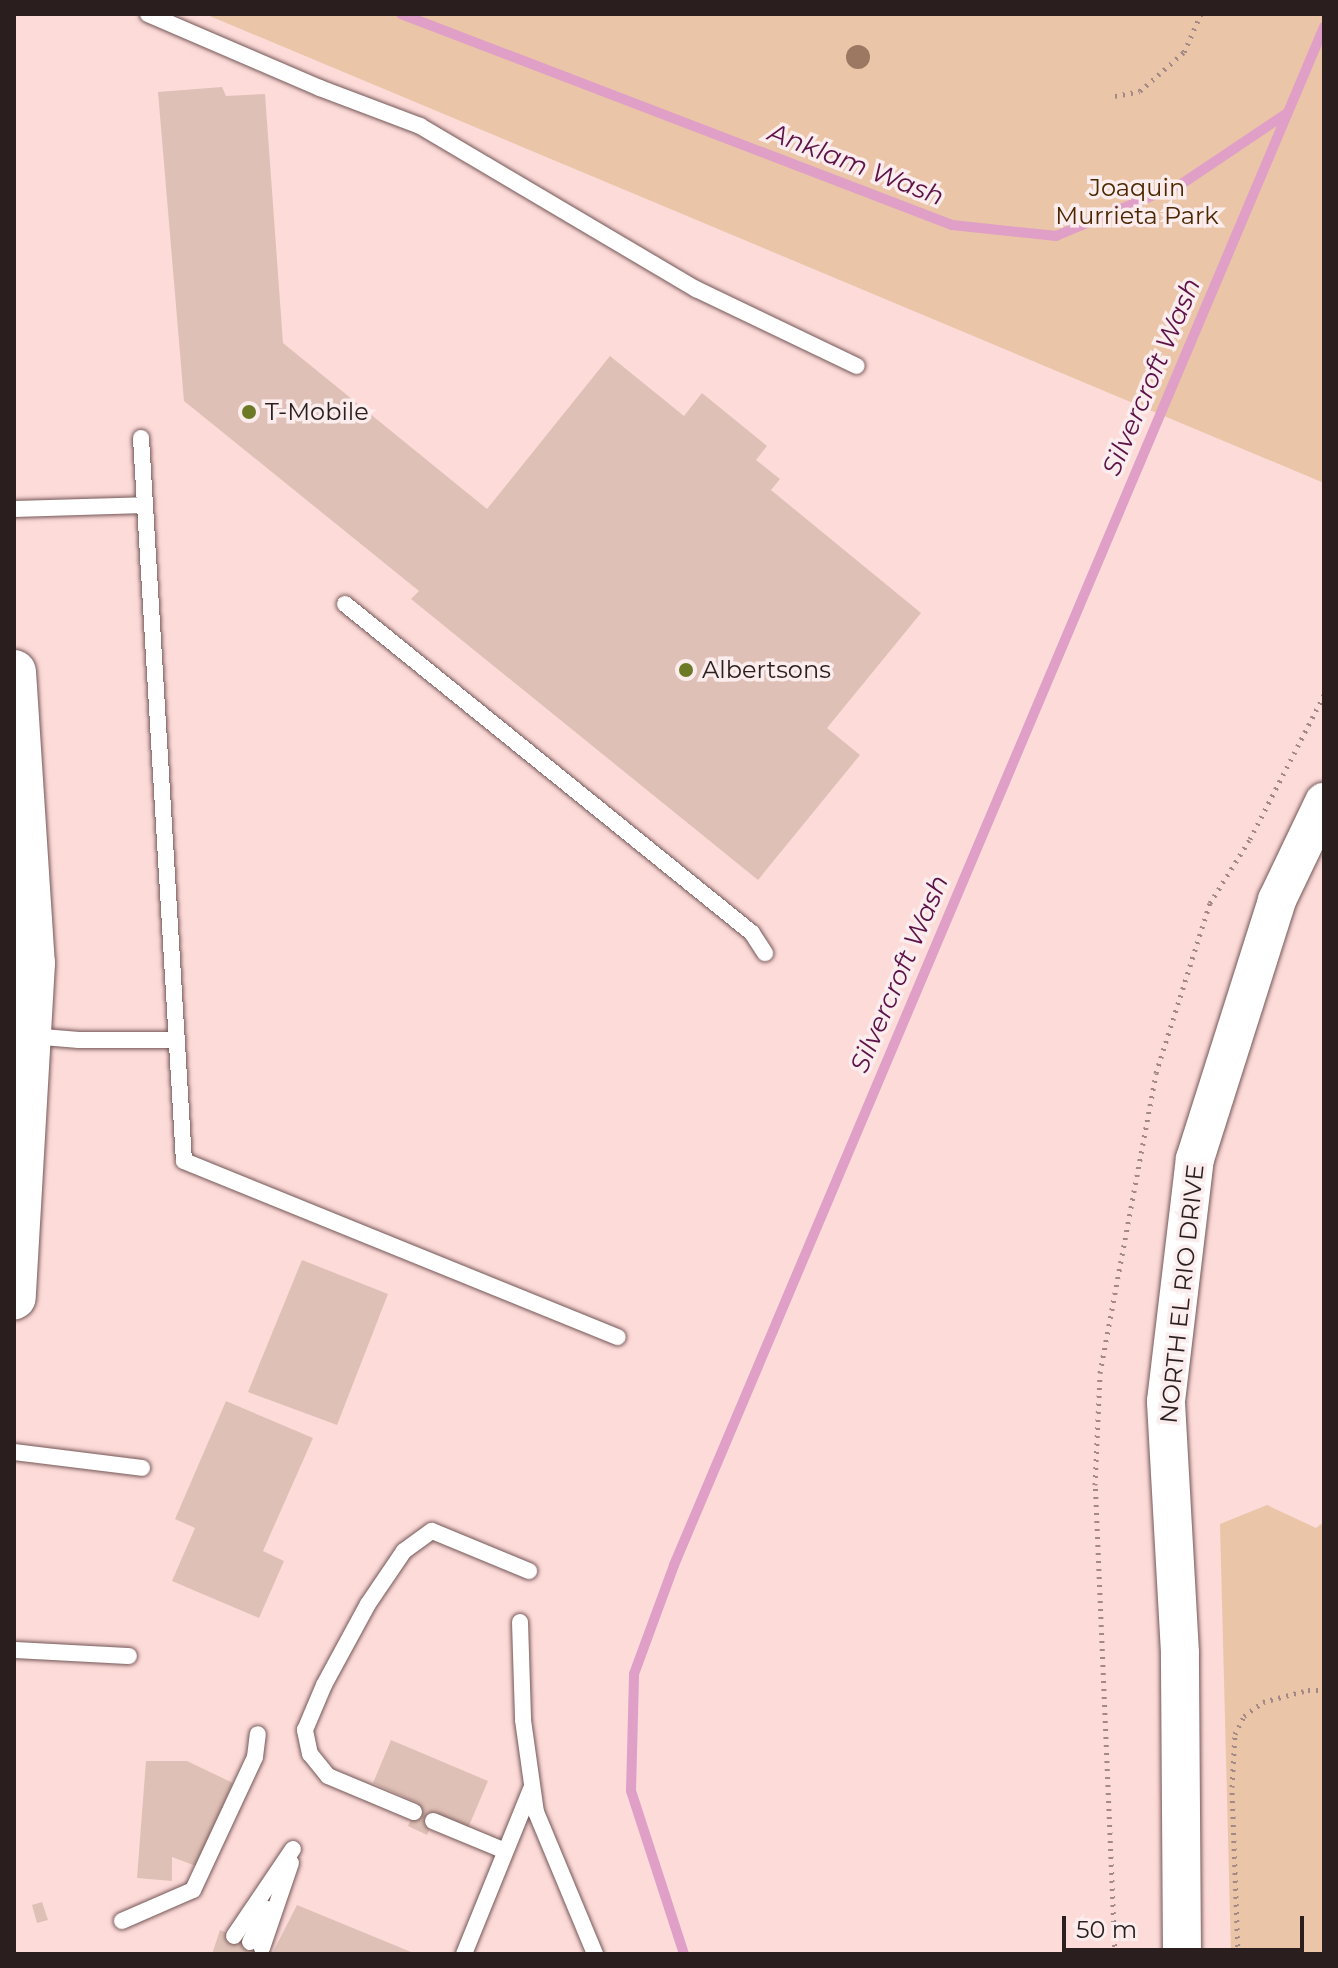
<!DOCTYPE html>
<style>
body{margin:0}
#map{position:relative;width:1338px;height:1968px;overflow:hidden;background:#fddbd9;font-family:Montserrat,sans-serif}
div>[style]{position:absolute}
.green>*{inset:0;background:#eac5a8}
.stream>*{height:10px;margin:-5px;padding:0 5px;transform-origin:5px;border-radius:5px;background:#df9fc7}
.building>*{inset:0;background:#dfc0b6}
.path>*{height:5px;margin-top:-2.5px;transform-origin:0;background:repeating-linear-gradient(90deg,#a28988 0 2px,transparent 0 8px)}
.roads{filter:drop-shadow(0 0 2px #745757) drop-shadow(0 0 2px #745757)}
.service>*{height:16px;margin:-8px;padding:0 8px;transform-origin:8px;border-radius:8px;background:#fff}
.tertiary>*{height:38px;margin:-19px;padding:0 19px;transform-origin:19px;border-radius:19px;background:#fff}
.secondary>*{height:44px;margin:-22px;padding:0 22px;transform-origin:22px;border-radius:22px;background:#fff}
.trees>*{width:24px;height:24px;margin:-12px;border-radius:50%;background:#9c7862}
.dots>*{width:22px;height:22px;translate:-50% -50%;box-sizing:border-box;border:4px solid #fbeded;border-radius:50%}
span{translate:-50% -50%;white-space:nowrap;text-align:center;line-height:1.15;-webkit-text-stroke:7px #fbeded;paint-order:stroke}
.park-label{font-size:24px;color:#4c2701}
.poi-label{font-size:24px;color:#2b1e1e}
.left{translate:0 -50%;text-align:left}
.street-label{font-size:24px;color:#2b1e1e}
.water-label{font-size:26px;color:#5c1248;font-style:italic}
.frame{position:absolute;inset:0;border:16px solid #2b1e1e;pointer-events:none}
.scale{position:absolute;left:1062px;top:1916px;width:242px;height:36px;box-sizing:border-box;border:4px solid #2b1e1e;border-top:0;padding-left:10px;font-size:24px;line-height:28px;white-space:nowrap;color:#2b1e1e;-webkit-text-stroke:6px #fbeded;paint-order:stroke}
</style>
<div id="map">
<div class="green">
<div style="clip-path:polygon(205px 14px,1324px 14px,1324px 483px)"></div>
<div style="clip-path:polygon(1267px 1505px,1316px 1528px,1324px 1522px,1324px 1954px,1231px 1954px,1220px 1524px)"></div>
</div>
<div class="stream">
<div style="left:401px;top:14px;width:590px;rotate:20.95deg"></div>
<div style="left:952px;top:225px;width:105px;rotate:6deg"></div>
<div style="left:1056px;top:236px;width:138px;rotate:-22.7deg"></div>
<div style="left:1183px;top:183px;width:125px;rotate:-33.9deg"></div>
<div style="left:684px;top:1954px;width:171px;rotate:-108deg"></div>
<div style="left:631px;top:1791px;width:117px;rotate:-88.5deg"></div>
<div style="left:634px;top:1674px;width:116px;rotate:-69.8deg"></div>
<div style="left:674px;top:1565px;width:1670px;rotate:-67.09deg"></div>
</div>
<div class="building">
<div style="clip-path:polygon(222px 87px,226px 96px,265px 94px,283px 343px,487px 509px,610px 356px,684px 416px,702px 393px,767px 446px,756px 460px,780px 479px,771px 490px,921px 613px,827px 728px,860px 755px,758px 880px,411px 599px,419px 591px,184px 401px,158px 92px)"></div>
<div style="clip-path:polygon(302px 1260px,388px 1294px,337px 1425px,248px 1392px)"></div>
<div style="clip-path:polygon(226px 1401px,313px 1438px,263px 1551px,284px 1561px,259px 1618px,172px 1581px,195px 1528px,175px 1519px)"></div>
<div style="clip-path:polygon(391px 1740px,488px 1781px,468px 1828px,436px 1814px,427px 1835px,408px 1826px,418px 1803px,373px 1783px)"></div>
<div style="clip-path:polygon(146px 1761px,187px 1761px,233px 1783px,196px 1866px,172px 1857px,172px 1881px,137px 1878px)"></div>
<div style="clip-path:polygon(42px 1902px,48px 1920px,37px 1923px,32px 1905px)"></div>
<div style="clip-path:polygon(297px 1905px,416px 1954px,212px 1954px,220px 1930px,273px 1952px)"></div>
</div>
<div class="path">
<div style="left:1115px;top:96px;width:25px;rotate:-11deg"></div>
<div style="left:1140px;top:91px;width:59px;rotate:-41.6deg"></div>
<div style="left:1184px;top:52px;width:42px;rotate:-65.9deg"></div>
<div style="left:1115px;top:1954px;width:469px;rotate:-92.4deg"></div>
<div style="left:1095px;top:1485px;width:112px;rotate:-87.4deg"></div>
<div style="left:1100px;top:1373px;width:305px;rotate:-79.4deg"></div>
<div style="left:1156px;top:1073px;width:178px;rotate:-72.4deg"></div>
<div style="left:1210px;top:903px;width:75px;rotate:-58deg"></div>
<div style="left:1250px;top:839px;width:162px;rotate:-62.8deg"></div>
<div style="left:1238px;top:1954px;width:167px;rotate:-92.1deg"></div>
<div style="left:1232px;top:1787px;width:53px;rotate:-86.8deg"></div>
<div style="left:1235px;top:1734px;width:20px;rotate:-63deg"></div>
<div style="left:1244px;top:1716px;width:24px;rotate:-36deg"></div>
<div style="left:1263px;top:1702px;width:47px;rotate:-14.9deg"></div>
<div style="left:1308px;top:1690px;width:16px"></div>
</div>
<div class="roads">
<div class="service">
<div style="left:148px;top:14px;width:187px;rotate:23.3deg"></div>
<div style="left:320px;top:88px;width:107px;rotate:20.8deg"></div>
<div style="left:420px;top:126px;width:321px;rotate:30.6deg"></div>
<div style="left:696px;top:289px;width:178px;rotate:25.6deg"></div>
<div style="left:141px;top:438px;width:724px;rotate:86.6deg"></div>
<div style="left:184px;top:1161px;width:468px;rotate:22.1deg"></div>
<div style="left:14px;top:509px;width:131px;rotate:-1.7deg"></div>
<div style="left:345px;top:604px;width:523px;rotate:38.95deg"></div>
<div style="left:752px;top:933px;width:24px;rotate:57deg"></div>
<div style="left:31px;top:1036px;width:48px;rotate:4.8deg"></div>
<div style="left:79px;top:1040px;width:98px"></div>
<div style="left:14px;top:1452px;width:129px;rotate:7.1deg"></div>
<div style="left:520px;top:1622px;width:98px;rotate:88.2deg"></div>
<div style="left:523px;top:1720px;width:93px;rotate:82deg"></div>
<div style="left:536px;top:1812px;width:154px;rotate:67.4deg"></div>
<div style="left:14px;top:1650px;width:115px;rotate:3deg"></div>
<div style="left:414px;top:1812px;width:93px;rotate:-157.3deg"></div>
<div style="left:328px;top:1776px;width:28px;rotate:-129deg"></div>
<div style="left:310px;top:1754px;width:25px;rotate:-102deg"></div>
<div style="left:305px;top:1730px;width:49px;rotate:-67.1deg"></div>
<div style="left:324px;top:1685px;width:92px;rotate:-61.5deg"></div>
<div style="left:368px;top:1604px;width:64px;rotate:-55.8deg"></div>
<div style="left:404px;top:1551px;width:34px;rotate:-36deg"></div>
<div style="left:432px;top:1531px;width:105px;rotate:22.4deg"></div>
<div style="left:433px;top:1821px;width:78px;rotate:22.6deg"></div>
<div style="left:122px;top:1921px;width:77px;rotate:-23.6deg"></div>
<div style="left:193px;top:1890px;width:147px;rotate:-65deg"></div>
<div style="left:255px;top:1757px;width:23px;rotate:-83deg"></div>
<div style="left:234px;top:1936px;width:105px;rotate:-55.9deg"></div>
<div style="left:250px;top:1942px;width:37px;rotate:-64deg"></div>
<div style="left:262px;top:1948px;width:90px;rotate:-71.2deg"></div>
<div style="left:464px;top:1954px;width:178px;rotate:-67.9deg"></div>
</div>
<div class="tertiary">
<div style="left:1182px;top:1954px;width:301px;rotate:-90.4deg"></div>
<div style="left:1180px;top:1653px;width:252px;rotate:-93.2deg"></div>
<div style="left:1166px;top:1401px;width:244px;rotate:-83.2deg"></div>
<div style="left:1195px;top:1159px;width:272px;rotate:-72.4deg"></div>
<div style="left:1277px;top:900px;width:109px;rotate:-64.4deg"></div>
</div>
<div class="secondary">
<div style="left:14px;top:672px;width:292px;rotate:86.3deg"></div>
<div style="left:33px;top:963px;width:335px;rotate:93.3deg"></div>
</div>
</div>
<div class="trees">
<div style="left:858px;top:57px"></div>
</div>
<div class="dots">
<div style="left:249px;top:412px;background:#6c7a26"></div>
<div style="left:686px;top:670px;background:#6c7a26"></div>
</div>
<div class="park-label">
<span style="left:1137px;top:202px">Joaquin<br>Murrieta Park</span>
</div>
<div class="poi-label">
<span class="left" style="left:265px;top:412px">T-Mobile</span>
<span class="left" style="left:702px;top:670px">Albertsons</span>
</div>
<div class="street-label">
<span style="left:1182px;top:1294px;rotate:-84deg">NORTH EL RIO DRIVE</span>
</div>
<div class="water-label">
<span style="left:856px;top:165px;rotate:21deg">Anklam Wash</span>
<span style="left:1152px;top:377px;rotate:-67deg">Silvercroft Wash</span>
<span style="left:900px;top:974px;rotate:-67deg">Silvercroft Wash</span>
</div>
<div class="frame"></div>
<div class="scale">50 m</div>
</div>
